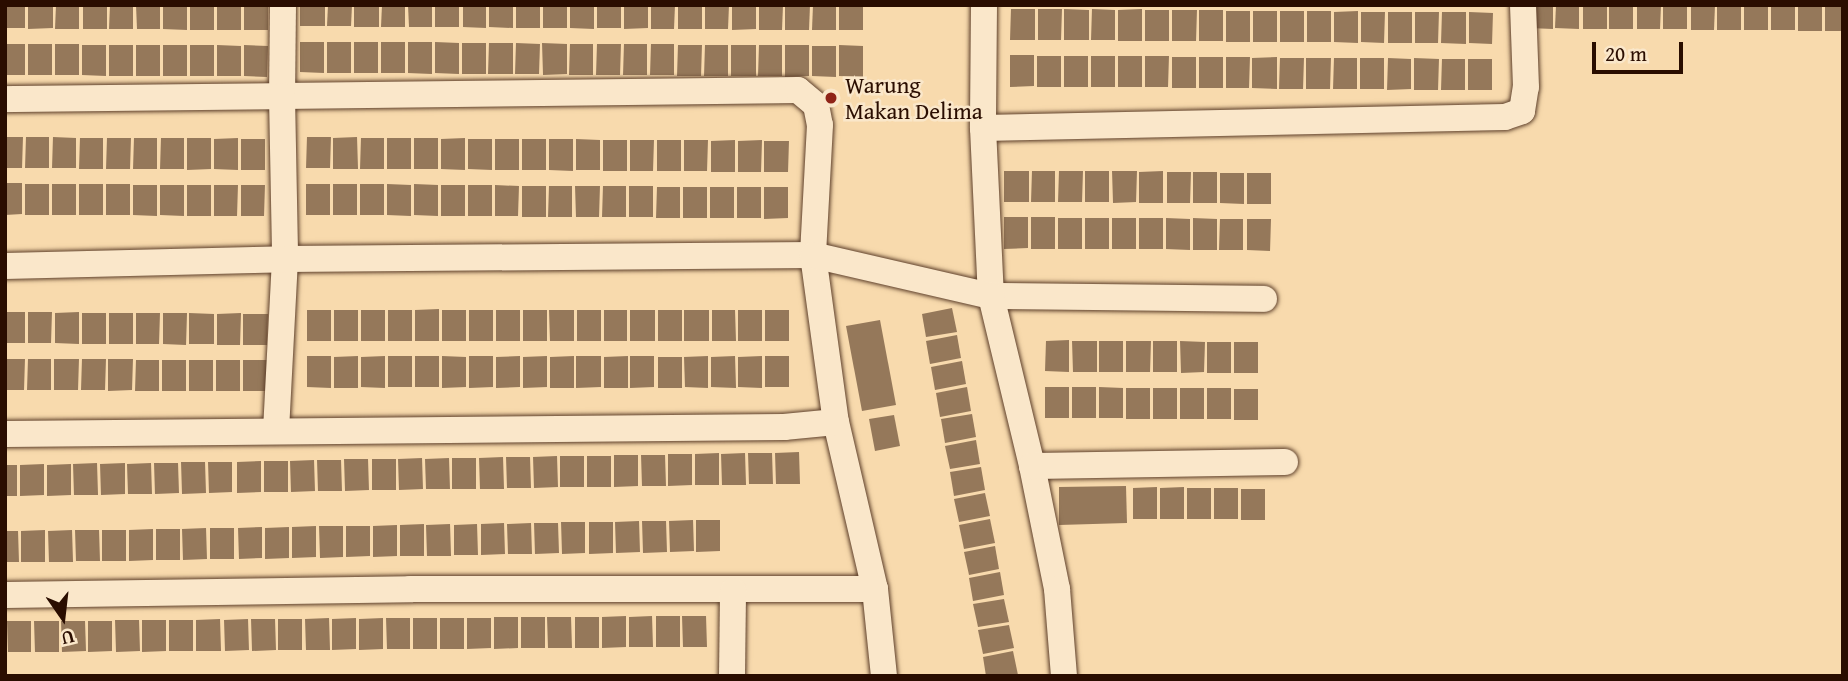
<!DOCTYPE html>
<style>
body{margin:0}
#map{position:relative;width:1848px;height:681px;overflow:hidden;background:#f8daad;font-family:"Gentium Book Plus",serif}
div>[style]{position:absolute}
.building>*{inset:0;background:#95785a}
.roads{filter:drop-shadow(0 0 2px #5e402b) drop-shadow(0 0 2px #5e402b)}
.street>*{height:26px;margin:-13px;padding:0 13px;transform-origin:13px;border-radius:13px;background:#fae7ca}
.dots>*{width:19px;height:19px;translate:-50% -50%;box-sizing:border-box;border:4px solid #fae7ca;border-radius:50%}
span{translate:-50% -50%;white-space:nowrap;text-align:center;line-height:1.15;-webkit-text-stroke:5px #fae7ca;paint-order:stroke}
.poi-label{font-size:23px;color:#2a0d00}
.left{translate:0 -50%;text-align:left}
.frame{position:absolute;inset:0;border:7px solid #2a0d00;pointer-events:none}
.north{position:absolute;left:28px;top:583px;width:70px;height:70px;-webkit-text-stroke:5px #fae7ca;paint-order:stroke;rotate:166deg;font-size:19px;font-weight:700;line-height:28px;text-align:center;color:#2a0d00}
.north::after{content:'';display:block;margin:auto;width:24px;height:32px;background:#2a0d00;clip-path:polygon(50% 0,100% 100%,50% 72%,0 100%)}
.scale{position:absolute;left:1592px;top:42px;width:91px;height:32px;box-sizing:border-box;border:4px solid #2a0d00;border-top:0;padding-left:9px;font-size:21px;line-height:24px;white-space:nowrap;color:#2a0d00;-webkit-text-stroke:5px #fae7ca;paint-order:stroke}
</style>
<div id="map">
<div class="building">
<div style="clip-path:polygon(5px 5px,25px 5px,25px 28px,5px 28px)"></div>
<div style="clip-path:polygon(28px 5px,53px 5px,53px 28px,28px 29px)"></div>
<div style="clip-path:polygon(56px 5px,79px 5px,79px 29px,55px 29px)"></div>
<div style="clip-path:polygon(83px 5px,107px 5px,107px 29px,83px 29px)"></div>
<div style="clip-path:polygon(110px 5px,133px 5px,133px 29px,109px 29px)"></div>
<div style="clip-path:polygon(136px 5px,160px 5px,160px 29px,137px 29px)"></div>
<div style="clip-path:polygon(163px 5px,187px 5px,187px 30px,163px 29px)"></div>
<div style="clip-path:polygon(190px 5px,214px 5px,214px 30px,190px 30px)"></div>
<div style="clip-path:polygon(217px 5px,241px 5px,241px 30px,217px 30px)"></div>
<div style="clip-path:polygon(244px 5px,268px 5px,268px 30px,244px 30px)"></div>
<div style="clip-path:polygon(300px 5px,325px 5px,325px 26px,300px 26px)"></div>
<div style="clip-path:polygon(328px 5px,352px 5px,351px 26px,327px 26px)"></div>
<div style="clip-path:polygon(354px 5px,379px 5px,379px 27px,354px 27px)"></div>
<div style="clip-path:polygon(382px 5px,405px 5px,405px 27px,381px 27px)"></div>
<div style="clip-path:polygon(408px 5px,432px 5px,432px 27px,409px 27px)"></div>
<div style="clip-path:polygon(435px 5px,459px 5px,459px 27px,435px 27px)"></div>
<div style="clip-path:polygon(463px 5px,486px 5px,486px 28px,463px 27px)"></div>
<div style="clip-path:polygon(489px 5px,513px 5px,513px 28px,489px 27px)"></div>
<div style="clip-path:polygon(516px 5px,540px 5px,540px 28px,516px 28px)"></div>
<div style="clip-path:polygon(543px 5px,567px 5px,567px 28px,543px 28px)"></div>
<div style="clip-path:polygon(570px 5px,594px 5px,594px 29px,570px 28px)"></div>
<div style="clip-path:polygon(597px 5px,621px 5px,621px 28px,597px 28px)"></div>
<div style="clip-path:polygon(624px 5px,648px 5px,648px 28px,624px 29px)"></div>
<div style="clip-path:polygon(651px 5px,675px 5px,674px 29px,651px 29px)"></div>
<div style="clip-path:polygon(678px 5px,702px 5px,702px 29px,678px 29px)"></div>
<div style="clip-path:polygon(705px 5px,729px 5px,728px 29px,705px 29px)"></div>
<div style="clip-path:polygon(732px 5px,756px 5px,756px 29px,732px 30px)"></div>
<div style="clip-path:polygon(759px 5px,783px 5px,782px 30px,759px 30px)"></div>
<div style="clip-path:polygon(785px 5px,810px 5px,809px 30px,785px 30px)"></div>
<div style="clip-path:polygon(813px 5px,836px 5px,836px 30px,812px 30px)"></div>
<div style="clip-path:polygon(839px 5px,863px 5px,863px 30px,839px 30px)"></div>
<div style="clip-path:polygon(1529px 5px,1553px 5px,1553px 29px,1529px 28px)"></div>
<div style="clip-path:polygon(1556px 5px,1579px 5px,1579px 29px,1555px 28px)"></div>
<div style="clip-path:polygon(1583px 5px,1607px 5px,1607px 29px,1583px 29px)"></div>
<div style="clip-path:polygon(1609px 5px,1633px 5px,1633px 29px,1609px 29px)"></div>
<div style="clip-path:polygon(1637px 5px,1661px 5px,1660px 29px,1637px 29px)"></div>
<div style="clip-path:polygon(1663px 5px,1687px 5px,1687px 29px,1663px 29px)"></div>
<div style="clip-path:polygon(1691px 5px,1715px 5px,1714px 30px,1691px 30px)"></div>
<div style="clip-path:polygon(1717px 5px,1741px 5px,1741px 30px,1717px 30px)"></div>
<div style="clip-path:polygon(1744px 5px,1768px 5px,1768px 30px,1744px 30px)"></div>
<div style="clip-path:polygon(1771px 5px,1795px 5px,1795px 30px,1771px 30px)"></div>
<div style="clip-path:polygon(1798px 5px,1822px 5px,1822px 31px,1798px 31px)"></div>
<div style="clip-path:polygon(1825px 5px,1843px 5px,1843px 31px,1825px 31px)"></div>
<div style="clip-path:polygon(1011px 9px,1035px 9px,1035px 40px,1010px 40px)"></div>
<div style="clip-path:polygon(1038px 9px,1062px 9px,1061px 40px,1038px 40px)"></div>
<div style="clip-path:polygon(1064px 9px,1089px 10px,1089px 40px,1064px 40px)"></div>
<div style="clip-path:polygon(1092px 9px,1115px 10px,1115px 40px,1091px 40px)"></div>
<div style="clip-path:polygon(1142px 9px,1142px 41px,1118px 41px,1118px 10px)"></div>
<div style="clip-path:polygon(1145px 10px,1169px 10px,1169px 41px,1145px 41px)"></div>
<div style="clip-path:polygon(1172px 10px,1197px 10px,1196px 41px,1172px 41px)"></div>
<div style="clip-path:polygon(1199px 10px,1223px 10px,1223px 41px,1199px 41px)"></div>
<div style="clip-path:polygon(1226px 11px,1250px 11px,1250px 42px,1226px 42px)"></div>
<div style="clip-path:polygon(1253px 11px,1277px 11px,1277px 42px,1253px 42px)"></div>
<div style="clip-path:polygon(1280px 11px,1304px 11px,1304px 42px,1280px 42px)"></div>
<div style="clip-path:polygon(1307px 11px,1331px 11px,1331px 42px,1307px 42px)"></div>
<div style="clip-path:polygon(1358px 11px,1358px 43px,1334px 42px,1334px 12px)"></div>
<div style="clip-path:polygon(1361px 12px,1385px 12px,1384px 43px,1361px 42px)"></div>
<div style="clip-path:polygon(1388px 12px,1412px 12px,1412px 43px,1388px 43px)"></div>
<div style="clip-path:polygon(1415px 12px,1439px 12px,1438px 43px,1415px 43px)"></div>
<div style="clip-path:polygon(1442px 12px,1466px 12px,1466px 44px,1441px 43px)"></div>
<div style="clip-path:polygon(1469px 12px,1493px 13px,1492px 44px,1469px 43px)"></div>
<div style="clip-path:polygon(300px 42px,324px 42px,324px 73px,300px 72px)"></div>
<div style="clip-path:polygon(327px 42px,351px 42px,351px 73px,327px 73px)"></div>
<div style="clip-path:polygon(354px 42px,378px 42px,378px 73px,354px 73px)"></div>
<div style="clip-path:polygon(381px 42px,405px 42px,405px 73px,381px 73px)"></div>
<div style="clip-path:polygon(408px 42px,432px 42px,432px 74px,408px 73px)"></div>
<div style="clip-path:polygon(435px 42px,459px 43px,459px 74px,435px 73px)"></div>
<div style="clip-path:polygon(462px 43px,486px 43px,486px 74px,462px 74px)"></div>
<div style="clip-path:polygon(489px 43px,513px 43px,513px 74px,488px 74px)"></div>
<div style="clip-path:polygon(516px 43px,540px 44px,539px 74px,515px 74px)"></div>
<div style="clip-path:polygon(542px 43px,567px 44px,567px 74px,543px 75px)"></div>
<div style="clip-path:polygon(5px 44px,25px 44px,25px 75px,5px 75px)"></div>
<div style="clip-path:polygon(28px 44px,52px 44px,52px 75px,28px 75px)"></div>
<div style="clip-path:polygon(55px 44px,79px 44px,79px 75px,55px 75px)"></div>
<div style="clip-path:polygon(570px 44px,593px 44px,593px 75px,569px 75px)"></div>
<div style="clip-path:polygon(597px 44px,621px 44px,620px 75px,596px 75px)"></div>
<div style="clip-path:polygon(624px 44px,647px 44px,647px 75px,623px 75px)"></div>
<div style="clip-path:polygon(651px 44px,674px 44px,674px 75px,650px 75px)"></div>
<div style="clip-path:polygon(82px 45px,106px 45px,106px 76px,82px 75px)"></div>
<div style="clip-path:polygon(109px 45px,133px 45px,133px 76px,109px 76px)"></div>
<div style="clip-path:polygon(136px 45px,160px 45px,160px 76px,136px 76px)"></div>
<div style="clip-path:polygon(163px 45px,187px 45px,187px 76px,163px 76px)"></div>
<div style="clip-path:polygon(190px 45px,214px 45px,214px 76px,190px 76px)"></div>
<div style="clip-path:polygon(217px 45px,241px 46px,241px 76px,217px 76px)"></div>
<div style="clip-path:polygon(244px 45px,268px 46px,267px 77px,244px 76px)"></div>
<div style="clip-path:polygon(678px 45px,702px 45px,701px 76px,677px 76px)"></div>
<div style="clip-path:polygon(705px 45px,728px 45px,728px 76px,704px 76px)"></div>
<div style="clip-path:polygon(731px 45px,756px 45px,756px 76px,731px 76px)"></div>
<div style="clip-path:polygon(759px 45px,782px 45px,782px 76px,758px 76px)"></div>
<div style="clip-path:polygon(785px 45px,809px 45px,809px 76px,785px 77px)"></div>
<div style="clip-path:polygon(839px 45px,863px 46px,863px 77px,839px 76px)"></div>
<div style="clip-path:polygon(812px 46px,836px 46px,836px 77px,812px 76px)"></div>
<div style="clip-path:polygon(1010px 55px,1034px 55px,1034px 86px,1010px 87px)"></div>
<div style="clip-path:polygon(1037px 56px,1061px 56px,1061px 87px,1037px 87px)"></div>
<div style="clip-path:polygon(1064px 56px,1088px 56px,1088px 87px,1064px 87px)"></div>
<div style="clip-path:polygon(1091px 56px,1115px 56px,1115px 87px,1091px 87px)"></div>
<div style="clip-path:polygon(1118px 56px,1142px 56px,1142px 87px,1118px 87px)"></div>
<div style="clip-path:polygon(1145px 56px,1169px 56px,1168px 87px,1145px 87px)"></div>
<div style="clip-path:polygon(1172px 57px,1196px 57px,1196px 88px,1172px 88px)"></div>
<div style="clip-path:polygon(1199px 57px,1223px 57px,1223px 88px,1199px 88px)"></div>
<div style="clip-path:polygon(1226px 57px,1250px 57px,1249px 88px,1226px 88px)"></div>
<div style="clip-path:polygon(1277px 57px,1277px 89px,1252px 88px,1252px 58px)"></div>
<div style="clip-path:polygon(1280px 58px,1304px 58px,1303px 89px,1279px 89px)"></div>
<div style="clip-path:polygon(1306px 58px,1331px 58px,1330px 89px,1306px 89px)"></div>
<div style="clip-path:polygon(1334px 58px,1357px 58px,1357px 89px,1333px 89px)"></div>
<div style="clip-path:polygon(1360px 58px,1384px 58px,1384px 89px,1360px 89px)"></div>
<div style="clip-path:polygon(1388px 58px,1411px 59px,1411px 89px,1387px 90px)"></div>
<div style="clip-path:polygon(1414px 58px,1439px 59px,1438px 90px,1414px 90px)"></div>
<div style="clip-path:polygon(1442px 59px,1465px 59px,1465px 90px,1441px 90px)"></div>
<div style="clip-path:polygon(1468px 59px,1492px 59px,1492px 90px,1468px 90px)"></div>
<div style="clip-path:polygon(5px 137px,23px 137px,22px 168px,5px 168px)"></div>
<div style="clip-path:polygon(26px 137px,49px 137px,49px 168px,25px 168px)"></div>
<div style="clip-path:polygon(53px 137px,76px 138px,76px 168px,52px 168px)"></div>
<div style="clip-path:polygon(307px 137px,331px 137px,330px 168px,306px 168px)"></div>
<div style="clip-path:polygon(357px 137px,358px 169px,333px 169px,333px 138px)"></div>
<div style="clip-path:polygon(80px 138px,103px 138px,103px 169px,79px 169px)"></div>
<div style="clip-path:polygon(107px 138px,131px 138px,130px 169px,106px 169px)"></div>
<div style="clip-path:polygon(134px 138px,157px 138px,157px 169px,133px 169px)"></div>
<div style="clip-path:polygon(161px 138px,184px 138px,184px 169px,160px 169px)"></div>
<div style="clip-path:polygon(187px 138px,211px 138px,211px 169px,187px 170px)"></div>
<div style="clip-path:polygon(238px 138px,238px 170px,214px 169px,214px 139px)"></div>
<div style="clip-path:polygon(361px 138px,384px 138px,384px 169px,360px 169px)"></div>
<div style="clip-path:polygon(387px 138px,411px 138px,411px 169px,387px 169px)"></div>
<div style="clip-path:polygon(414px 138px,438px 138px,438px 169px,414px 169px)"></div>
<div style="clip-path:polygon(465px 138px,465px 170px,441px 169px,441px 139px)"></div>
<div style="clip-path:polygon(241px 139px,265px 139px,265px 170px,241px 170px)"></div>
<div style="clip-path:polygon(468px 139px,492px 139px,492px 170px,468px 169px)"></div>
<div style="clip-path:polygon(495px 139px,519px 139px,519px 170px,495px 170px)"></div>
<div style="clip-path:polygon(522px 139px,546px 139px,546px 170px,522px 170px)"></div>
<div style="clip-path:polygon(549px 139px,573px 139px,573px 171px,549px 170px)"></div>
<div style="clip-path:polygon(576px 139px,600px 140px,600px 170px,576px 170px)"></div>
<div style="clip-path:polygon(603px 140px,627px 140px,627px 171px,603px 171px)"></div>
<div style="clip-path:polygon(630px 140px,654px 140px,653px 171px,630px 171px)"></div>
<div style="clip-path:polygon(657px 140px,681px 140px,681px 171px,657px 171px)"></div>
<div style="clip-path:polygon(684px 140px,708px 140px,707px 171px,684px 171px)"></div>
<div style="clip-path:polygon(735px 140px,735px 172px,711px 172px,711px 141px)"></div>
<div style="clip-path:polygon(762px 140px,761px 172px,738px 172px,738px 141px)"></div>
<div style="clip-path:polygon(764px 141px,789px 141px,788px 172px,764px 172px)"></div>
<div style="clip-path:polygon(1004px 171px,1029px 171px,1029px 202px,1004px 202px)"></div>
<div style="clip-path:polygon(1032px 171px,1055px 171px,1055px 202px,1031px 202px)"></div>
<div style="clip-path:polygon(1059px 171px,1083px 171px,1082px 202px,1058px 202px)"></div>
<div style="clip-path:polygon(1085px 171px,1109px 171px,1109px 202px,1085px 202px)"></div>
<div style="clip-path:polygon(1112px 171px,1137px 171px,1136px 202px,1113px 203px)"></div>
<div style="clip-path:polygon(1163px 171px,1163px 203px,1139px 203px,1139px 172px)"></div>
<div style="clip-path:polygon(1167px 172px,1191px 172px,1190px 203px,1167px 203px)"></div>
<div style="clip-path:polygon(1193px 172px,1217px 172px,1217px 203px,1193px 203px)"></div>
<div style="clip-path:polygon(1220px 173px,1244px 173px,1244px 204px,1220px 203px)"></div>
<div style="clip-path:polygon(1247px 173px,1271px 173px,1271px 204px,1247px 204px)"></div>
<div style="clip-path:polygon(5px 183px,22px 183px,22px 214px,5px 215px)"></div>
<div style="clip-path:polygon(25px 184px,49px 184px,49px 215px,25px 215px)"></div>
<div style="clip-path:polygon(52px 184px,76px 184px,76px 215px,52px 215px)"></div>
<div style="clip-path:polygon(79px 184px,103px 184px,103px 215px,79px 215px)"></div>
<div style="clip-path:polygon(106px 184px,130px 184px,130px 215px,106px 215px)"></div>
<div style="clip-path:polygon(306px 184px,330px 184px,330px 215px,306px 215px)"></div>
<div style="clip-path:polygon(333px 184px,357px 184px,357px 215px,333px 215px)"></div>
<div style="clip-path:polygon(360px 184px,384px 184px,384px 215px,360px 215px)"></div>
<div style="clip-path:polygon(387px 184px,411px 185px,411px 216px,387px 215px)"></div>
<div style="clip-path:polygon(414px 184px,438px 185px,438px 216px,414px 215px)"></div>
<div style="clip-path:polygon(133px 185px,157px 185px,157px 216px,133px 215px)"></div>
<div style="clip-path:polygon(160px 185px,184px 185px,184px 216px,160px 215px)"></div>
<div style="clip-path:polygon(187px 185px,211px 185px,211px 216px,187px 216px)"></div>
<div style="clip-path:polygon(214px 185px,238px 185px,237px 216px,214px 216px)"></div>
<div style="clip-path:polygon(241px 185px,265px 185px,264px 216px,241px 216px)"></div>
<div style="clip-path:polygon(441px 185px,465px 185px,465px 216px,441px 216px)"></div>
<div style="clip-path:polygon(468px 185px,492px 185px,492px 216px,468px 216px)"></div>
<div style="clip-path:polygon(495px 185px,519px 186px,518px 216px,495px 216px)"></div>
<div style="clip-path:polygon(522px 186px,546px 186px,546px 217px,522px 217px)"></div>
<div style="clip-path:polygon(549px 186px,572px 186px,572px 217px,548px 217px)"></div>
<div style="clip-path:polygon(575px 186px,600px 186px,599px 217px,576px 217px)"></div>
<div style="clip-path:polygon(603px 186px,626px 186px,626px 217px,602px 217px)"></div>
<div style="clip-path:polygon(629px 186px,653px 186px,653px 217px,629px 217px)"></div>
<div style="clip-path:polygon(657px 187px,680px 187px,680px 218px,656px 218px)"></div>
<div style="clip-path:polygon(683px 187px,707px 187px,707px 218px,683px 218px)"></div>
<div style="clip-path:polygon(710px 187px,734px 187px,734px 218px,710px 218px)"></div>
<div style="clip-path:polygon(737px 187px,761px 187px,761px 218px,737px 218px)"></div>
<div style="clip-path:polygon(764px 187px,788px 187px,788px 218px,764px 219px)"></div>
<div style="clip-path:polygon(1004px 217px,1028px 217px,1028px 248px,1004px 249px)"></div>
<div style="clip-path:polygon(1031px 217px,1055px 217px,1055px 249px,1031px 249px)"></div>
<div style="clip-path:polygon(1058px 218px,1082px 218px,1082px 249px,1058px 249px)"></div>
<div style="clip-path:polygon(1085px 218px,1109px 218px,1109px 249px,1085px 249px)"></div>
<div style="clip-path:polygon(1112px 218px,1136px 218px,1136px 249px,1112px 249px)"></div>
<div style="clip-path:polygon(1139px 218px,1163px 218px,1163px 249px,1139px 249px)"></div>
<div style="clip-path:polygon(1166px 218px,1190px 219px,1190px 250px,1166px 249px)"></div>
<div style="clip-path:polygon(1193px 218px,1217px 219px,1217px 250px,1193px 250px)"></div>
<div style="clip-path:polygon(1220px 219px,1243px 219px,1243px 250px,1219px 250px)"></div>
<div style="clip-path:polygon(1247px 219px,1271px 219px,1270px 251px,1247px 250px)"></div>
<div style="clip-path:polygon(952px 308px,957px 332px,926px 337px,922px 314px)"></div>
<div style="clip-path:polygon(439px 309px,439px 341px,415px 341px,415px 310px)"></div>
<div style="clip-path:polygon(307px 310px,331px 310px,331px 341px,307px 341px)"></div>
<div style="clip-path:polygon(334px 310px,358px 310px,358px 341px,334px 341px)"></div>
<div style="clip-path:polygon(361px 310px,385px 310px,385px 341px,361px 341px)"></div>
<div style="clip-path:polygon(388px 310px,412px 310px,412px 341px,388px 341px)"></div>
<div style="clip-path:polygon(442px 310px,466px 310px,466px 341px,442px 341px)"></div>
<div style="clip-path:polygon(469px 310px,493px 310px,493px 341px,469px 341px)"></div>
<div style="clip-path:polygon(496px 310px,520px 310px,520px 341px,496px 341px)"></div>
<div style="clip-path:polygon(523px 310px,547px 310px,547px 341px,523px 341px)"></div>
<div style="clip-path:polygon(549px 310px,574px 310px,574px 341px,550px 341px)"></div>
<div style="clip-path:polygon(577px 310px,601px 310px,601px 341px,577px 341px)"></div>
<div style="clip-path:polygon(604px 310px,627px 310px,627px 341px,604px 341px)"></div>
<div style="clip-path:polygon(630px 310px,655px 310px,655px 341px,630px 341px)"></div>
<div style="clip-path:polygon(658px 310px,682px 310px,682px 341px,658px 341px)"></div>
<div style="clip-path:polygon(684px 310px,709px 310px,709px 341px,684px 341px)"></div>
<div style="clip-path:polygon(712px 310px,735px 310px,736px 341px,712px 341px)"></div>
<div style="clip-path:polygon(738px 310px,762px 310px,762px 341px,738px 341px)"></div>
<div style="clip-path:polygon(765px 310px,789px 310px,789px 341px,765px 341px)"></div>
<div style="clip-path:polygon(5px 312px,25px 312px,25px 343px,5px 343px)"></div>
<div style="clip-path:polygon(28px 312px,52px 312px,51px 343px,28px 343px)"></div>
<div style="clip-path:polygon(79px 312px,79px 344px,55px 343px,55px 313px)"></div>
<div style="clip-path:polygon(82px 313px,106px 313px,106px 344px,82px 344px)"></div>
<div style="clip-path:polygon(109px 313px,133px 313px,133px 344px,109px 344px)"></div>
<div style="clip-path:polygon(136px 313px,160px 313px,159px 344px,136px 344px)"></div>
<div style="clip-path:polygon(163px 313px,187px 313px,186px 345px,163px 344px)"></div>
<div style="clip-path:polygon(189px 313px,214px 314px,214px 344px,189px 344px)"></div>
<div style="clip-path:polygon(241px 313px,240px 345px,217px 345px,217px 314px)"></div>
<div style="clip-path:polygon(243px 314px,268px 314px,267px 345px,243px 345px)"></div>
<div style="clip-path:polygon(880px 320px,896px 405px,862px 411px,846px 326px)"></div>
<div style="clip-path:polygon(957px 335px,961px 358px,930px 364px,926px 341px)"></div>
<div style="clip-path:polygon(1069px 340px,1069px 372px,1045px 371px,1046px 341px)"></div>
<div style="clip-path:polygon(1072px 341px,1097px 341px,1097px 372px,1073px 372px)"></div>
<div style="clip-path:polygon(1099px 341px,1123px 341px,1123px 372px,1099px 372px)"></div>
<div style="clip-path:polygon(1126px 341px,1151px 341px,1150px 372px,1126px 372px)"></div>
<div style="clip-path:polygon(1153px 341px,1177px 341px,1177px 372px,1153px 372px)"></div>
<div style="clip-path:polygon(1180px 341px,1205px 342px,1204px 372px,1181px 373px)"></div>
<div style="clip-path:polygon(1207px 342px,1231px 342px,1231px 373px,1207px 373px)"></div>
<div style="clip-path:polygon(1234px 342px,1258px 342px,1258px 373px,1234px 373px)"></div>
<div style="clip-path:polygon(307px 356px,331px 356px,331px 388px,307px 387px)"></div>
<div style="clip-path:polygon(358px 356px,358px 388px,334px 388px,334px 357px)"></div>
<div style="clip-path:polygon(385px 356px,385px 388px,361px 387px,361px 357px)"></div>
<div style="clip-path:polygon(388px 356px,412px 356px,412px 387px,388px 387px)"></div>
<div style="clip-path:polygon(415px 356px,439px 356px,439px 387px,415px 387px)"></div>
<div style="clip-path:polygon(442px 356px,466px 357px,466px 387px,442px 388px)"></div>
<div style="clip-path:polygon(469px 356px,493px 356px,493px 387px,469px 388px)"></div>
<div style="clip-path:polygon(520px 356px,520px 387px,496px 388px,496px 357px)"></div>
<div style="clip-path:polygon(547px 356px,547px 387px,523px 388px,523px 357px)"></div>
<div style="clip-path:polygon(574px 356px,574px 388px,550px 388px,550px 357px)"></div>
<div style="clip-path:polygon(576px 356px,601px 356px,601px 387px,576px 388px)"></div>
<div style="clip-path:polygon(628px 356px,628px 388px,604px 388px,604px 357px)"></div>
<div style="clip-path:polygon(630px 356px,654px 356px,654px 387px,630px 388px)"></div>
<div style="clip-path:polygon(708px 356px,708px 388px,685px 387px,684px 357px)"></div>
<div style="clip-path:polygon(735px 356px,736px 388px,711px 387px,711px 357px)"></div>
<div style="clip-path:polygon(762px 356px,762px 388px,738px 387px,738px 357px)"></div>
<div style="clip-path:polygon(765px 356px,789px 356px,789px 387px,765px 387px)"></div>
<div style="clip-path:polygon(658px 357px,682px 357px,682px 388px,658px 388px)"></div>
<div style="clip-path:polygon(5px 359px,25px 359px,24px 390px,5px 390px)"></div>
<div style="clip-path:polygon(28px 359px,51px 359px,51px 390px,27px 390px)"></div>
<div style="clip-path:polygon(54px 359px,79px 359px,78px 390px,54px 390px)"></div>
<div style="clip-path:polygon(82px 359px,106px 359px,105px 390px,81px 390px)"></div>
<div style="clip-path:polygon(108px 359px,133px 359px,132px 390px,108px 391px)"></div>
<div style="clip-path:polygon(136px 360px,159px 360px,159px 391px,135px 391px)"></div>
<div style="clip-path:polygon(162px 360px,186px 360px,186px 391px,162px 391px)"></div>
<div style="clip-path:polygon(189px 360px,213px 360px,213px 391px,189px 391px)"></div>
<div style="clip-path:polygon(216px 360px,240px 360px,240px 391px,216px 391px)"></div>
<div style="clip-path:polygon(243px 360px,267px 360px,267px 391px,243px 391px)"></div>
<div style="clip-path:polygon(962px 361px,966px 384px,935px 390px,931px 367px)"></div>
<div style="clip-path:polygon(967px 387px,971px 411px,940px 417px,936px 393px)"></div>
<div style="clip-path:polygon(1045px 387px,1069px 387px,1069px 418px,1045px 418px)"></div>
<div style="clip-path:polygon(1072px 387px,1096px 387px,1096px 418px,1072px 418px)"></div>
<div style="clip-path:polygon(1099px 387px,1123px 388px,1123px 418px,1099px 418px)"></div>
<div style="clip-path:polygon(1126px 388px,1150px 388px,1150px 419px,1126px 419px)"></div>
<div style="clip-path:polygon(1153px 388px,1177px 388px,1177px 419px,1153px 419px)"></div>
<div style="clip-path:polygon(1180px 388px,1204px 388px,1204px 419px,1180px 419px)"></div>
<div style="clip-path:polygon(1207px 388px,1231px 388px,1231px 419px,1207px 419px)"></div>
<div style="clip-path:polygon(1234px 389px,1258px 389px,1258px 420px,1234px 420px)"></div>
<div style="clip-path:polygon(972px 414px,976px 437px,945px 443px,941px 419px)"></div>
<div style="clip-path:polygon(894px 415px,900px 446px,875px 451px,869px 419px)"></div>
<div style="clip-path:polygon(976px 440px,980px 464px,950px 469px,945px 446px)"></div>
<div style="clip-path:polygon(799px 452px,800px 484px,776px 484px,775px 453px)"></div>
<div style="clip-path:polygon(719px 453px,719px 485px,695px 485px,695px 454px)"></div>
<div style="clip-path:polygon(745px 453px,746px 485px,722px 485px,721px 454px)"></div>
<div style="clip-path:polygon(748px 453px,772px 453px,773px 484px,749px 484px)"></div>
<div style="clip-path:polygon(668px 454px,692px 454px,692px 485px,668px 486px)"></div>
<div style="clip-path:polygon(614px 455px,638px 455px,638px 486px,614px 487px)"></div>
<div style="clip-path:polygon(641px 455px,665px 455px,666px 486px,642px 486px)"></div>
<div style="clip-path:polygon(557px 456px,558px 487px,534px 488px,533px 457px)"></div>
<div style="clip-path:polygon(560px 456px,584px 456px,584px 487px,560px 487px)"></div>
<div style="clip-path:polygon(587px 456px,611px 456px,611px 487px,587px 487px)"></div>
<div style="clip-path:polygon(503px 457px,504px 489px,480px 489px,479px 458px)"></div>
<div style="clip-path:polygon(506px 457px,530px 457px,531px 488px,507px 488px)"></div>
<div style="clip-path:polygon(422px 458px,423px 489px,399px 490px,398px 459px)"></div>
<div style="clip-path:polygon(449px 458px,450px 489px,426px 489px,425px 459px)"></div>
<div style="clip-path:polygon(452px 458px,476px 458px,476px 489px,452px 489px)"></div>
<div style="clip-path:polygon(344px 459px,368px 459px,369px 490px,345px 491px)"></div>
<div style="clip-path:polygon(372px 459px,396px 459px,396px 490px,372px 490px)"></div>
<div style="clip-path:polygon(314px 460px,315px 491px,291px 492px,290px 461px)"></div>
<div style="clip-path:polygon(317px 460px,341px 460px,342px 491px,318px 491px)"></div>
<div style="clip-path:polygon(261px 461px,261px 492px,237px 493px,237px 462px)"></div>
<div style="clip-path:polygon(264px 461px,288px 461px,288px 492px,264px 492px)"></div>
<div style="clip-path:polygon(181px 462px,205px 462px,206px 493px,182px 494px)"></div>
<div style="clip-path:polygon(208px 462px,232px 462px,232px 492px,209px 493px)"></div>
<div style="clip-path:polygon(97px 463px,98px 495px,74px 495px,73px 464px)"></div>
<div style="clip-path:polygon(125px 463px,125px 494px,101px 495px,100px 464px)"></div>
<div style="clip-path:polygon(151px 463px,152px 494px,128px 494px,127px 464px)"></div>
<div style="clip-path:polygon(154px 463px,178px 463px,179px 493px,155px 494px)"></div>
<div style="clip-path:polygon(44px 464px,44px 495px,20px 496px,20px 465px)"></div>
<div style="clip-path:polygon(71px 464px,71px 495px,47px 496px,47px 465px)"></div>
<div style="clip-path:polygon(5px 465px,17px 465px,17px 496px,5px 496px)"></div>
<div style="clip-path:polygon(981px 467px,985px 490px,954px 496px,950px 472px)"></div>
<div style="clip-path:polygon(1126px 486px,1127px 523px,1059px 525px,1059px 487px)"></div>
<div style="clip-path:polygon(1157px 487px,1157px 519px,1133px 519px,1133px 488px)"></div>
<div style="clip-path:polygon(1184px 487px,1184px 519px,1160px 519px,1160px 488px)"></div>
<div style="clip-path:polygon(1187px 488px,1211px 488px,1211px 519px,1187px 519px)"></div>
<div style="clip-path:polygon(1214px 488px,1238px 488px,1238px 519px,1214px 519px)"></div>
<div style="clip-path:polygon(1241px 489px,1265px 489px,1265px 520px,1241px 520px)"></div>
<div style="clip-path:polygon(985px 493px,990px 516px,959px 522px,954px 499px)"></div>
<div style="clip-path:polygon(990px 519px,995px 543px,964px 549px,959px 525px)"></div>
<div style="clip-path:polygon(693px 520px,694px 551px,670px 552px,669px 521px)"></div>
<div style="clip-path:polygon(696px 520px,720px 520px,720px 551px,696px 552px)"></div>
<div style="clip-path:polygon(639px 521px,640px 552px,616px 553px,615px 522px)"></div>
<div style="clip-path:polygon(642px 521px,666px 521px,667px 552px,643px 553px)"></div>
<div style="clip-path:polygon(561px 522px,585px 522px,585px 553px,562px 554px)"></div>
<div style="clip-path:polygon(589px 522px,613px 522px,613px 553px,589px 554px)"></div>
<div style="clip-path:polygon(504px 523px,505px 554px,481px 555px,481px 524px)"></div>
<div style="clip-path:polygon(531px 523px,532px 554px,508px 554px,507px 524px)"></div>
<div style="clip-path:polygon(534px 523px,558px 523px,559px 553px,535px 554px)"></div>
<div style="clip-path:polygon(424px 524px,424px 556px,400px 556px,400px 525px)"></div>
<div style="clip-path:polygon(450px 524px,451px 556px,427px 556px,426px 525px)"></div>
<div style="clip-path:polygon(477px 524px,478px 555px,454px 555px,454px 525px)"></div>
<div style="clip-path:polygon(397px 525px,397px 556px,373px 557px,373px 526px)"></div>
<div style="clip-path:polygon(316px 526px,316px 557px,292px 558px,292px 527px)"></div>
<div style="clip-path:polygon(319px 526px,343px 526px,343px 557px,320px 558px)"></div>
<div style="clip-path:polygon(346px 526px,370px 526px,370px 556px,346px 557px)"></div>
<div style="clip-path:polygon(262px 527px,262px 558px,239px 559px,238px 528px)"></div>
<div style="clip-path:polygon(289px 527px,289px 558px,265px 559px,265px 528px)"></div>
<div style="clip-path:polygon(206px 528px,207px 559px,183px 560px,182px 529px)"></div>
<div style="clip-path:polygon(210px 528px,234px 528px,234px 559px,210px 559px)"></div>
<div style="clip-path:polygon(153px 529px,153px 560px,129px 561px,129px 530px)"></div>
<div style="clip-path:polygon(156px 529px,180px 529px,180px 560px,156px 560px)"></div>
<div style="clip-path:polygon(45px 530px,45px 562px,21px 562px,21px 531px)"></div>
<div style="clip-path:polygon(72px 530px,73px 562px,49px 562px,48px 531px)"></div>
<div style="clip-path:polygon(75px 530px,99px 530px,100px 561px,76px 561px)"></div>
<div style="clip-path:polygon(102px 530px,126px 530px,126px 561px,102px 561px)"></div>
<div style="clip-path:polygon(5px 531px,18px 531px,19px 562px,5px 562px)"></div>
<div style="clip-path:polygon(995px 546px,999px 569px,969px 575px,964px 552px)"></div>
<div style="clip-path:polygon(1000px 572px,1004px 595px,973px 601px,969px 578px)"></div>
<div style="clip-path:polygon(1004px 599px,1009px 622px,978px 627px,973px 604px)"></div>
<div style="clip-path:polygon(626px 616px,626px 647px,602px 648px,602px 617px)"></div>
<div style="clip-path:polygon(652px 616px,653px 647px,629px 647px,629px 617px)"></div>
<div style="clip-path:polygon(656px 616px,680px 616px,680px 647px,656px 647px)"></div>
<div style="clip-path:polygon(682px 616px,706px 616px,707px 647px,683px 647px)"></div>
<div style="clip-path:polygon(494px 617px,518px 617px,518px 648px,494px 649px)"></div>
<div style="clip-path:polygon(521px 617px,545px 617px,545px 648px,521px 648px)"></div>
<div style="clip-path:polygon(547px 617px,571px 617px,572px 648px,548px 648px)"></div>
<div style="clip-path:polygon(575px 617px,599px 617px,599px 648px,575px 648px)"></div>
<div style="clip-path:polygon(329px 618px,330px 650px,306px 650px,305px 619px)"></div>
<div style="clip-path:polygon(356px 618px,356px 649px,332px 650px,332px 619px)"></div>
<div style="clip-path:polygon(383px 618px,383px 649px,359px 650px,359px 619px)"></div>
<div style="clip-path:polygon(386px 618px,410px 618px,410px 649px,387px 649px)"></div>
<div style="clip-path:polygon(413px 618px,437px 618px,437px 649px,413px 649px)"></div>
<div style="clip-path:polygon(440px 618px,464px 618px,464px 649px,440px 649px)"></div>
<div style="clip-path:polygon(467px 618px,491px 618px,491px 648px,467px 649px)"></div>
<div style="clip-path:polygon(220px 619px,221px 651px,196px 651px,196px 620px)"></div>
<div style="clip-path:polygon(248px 619px,249px 650px,225px 651px,224px 620px)"></div>
<div style="clip-path:polygon(251px 619px,275px 619px,276px 650px,252px 651px)"></div>
<div style="clip-path:polygon(278px 619px,302px 619px,302px 650px,278px 650px)"></div>
<div style="clip-path:polygon(115px 620px,139px 620px,140px 651px,116px 652px)"></div>
<div style="clip-path:polygon(142px 620px,166px 620px,166px 651px,142px 652px)"></div>
<div style="clip-path:polygon(169px 620px,193px 620px,193px 651px,169px 651px)"></div>
<div style="clip-path:polygon(7px 621px,31px 621px,31px 652px,8px 652px)"></div>
<div style="clip-path:polygon(34px 621px,59px 621px,59px 652px,35px 652px)"></div>
<div style="clip-path:polygon(61px 621px,85px 621px,86px 651px,62px 652px)"></div>
<div style="clip-path:polygon(88px 621px,112px 621px,112px 651px,88px 652px)"></div>
<div style="clip-path:polygon(1009px 625px,1014px 648px,983px 654px,978px 630px)"></div>
<div style="clip-path:polygon(1013px 651px,1018px 675px,986px 676px,983px 657px)"></div>
</div>
<div class="roads">
<div class="street">
<div style="left:283px;top:5px;width:91px;rotate:90.6deg"></div>
<div style="left:282px;top:96px;width:516px;rotate:-0.67deg"></div>
<div style="left:798px;top:90px;width:23px;rotate:40deg"></div>
<div style="left:816px;top:105px;width:20px;rotate:79deg"></div>
<div style="left:820px;top:125px;width:130px;rotate:93.1deg"></div>
<div style="left:813px;top:255px;width:169px;rotate:82.2deg"></div>
<div style="left:836px;top:422px;width:171px;rotate:76.9deg"></div>
<div style="left:875px;top:589px;width:87px;rotate:84.1deg"></div>
<div style="left:984px;top:5px;width:123px;rotate:90.5deg"></div>
<div style="left:983px;top:128px;width:168px;rotate:87.3deg"></div>
<div style="left:991px;top:296px;width:273px;rotate:0.6deg"></div>
<div style="left:5px;top:99px;width:277px;rotate:-0.6deg"></div>
<div style="left:282px;top:96px;width:163px;rotate:88.9deg"></div>
<div style="left:285px;top:259px;width:171px;rotate:93deg"></div>
<div style="left:983px;top:128px;width:522px;rotate:-1.21deg"></div>
<div style="left:1505px;top:117px;width:18px;rotate:-19deg"></div>
<div style="left:1522px;top:111px;width:24px;rotate:-81deg"></div>
<div style="left:1526px;top:87px;width:82px;rotate:-92.1deg"></div>
<div style="left:5px;top:266px;width:280px;rotate:-1.4deg"></div>
<div style="left:285px;top:259px;width:528px;rotate:-0.43deg"></div>
<div style="left:813px;top:255px;width:183px;rotate:13deg"></div>
<div style="left:991px;top:296px;width:175px;rotate:76.4deg"></div>
<div style="left:1032px;top:466px;width:126px;rotate:78.5deg"></div>
<div style="left:1057px;top:589px;width:87px;rotate:85.4deg"></div>
<div style="left:5px;top:434px;width:779px;rotate:-0.51deg"></div>
<div style="left:784px;top:427px;width:52px;rotate:-5.5deg"></div>
<div style="left:1032px;top:466px;width:253px;rotate:-0.9deg"></div>
<div style="left:5px;top:595px;width:405px;rotate:-0.8deg"></div>
<div style="left:410px;top:589px;width:465px"></div>
<div style="left:732px;top:676px;width:85px;rotate:-89.3deg"></div>
</div>
</div>
<div class="dots">
<div style="left:831px;top:98px;background:#8f2418"></div>
</div>
<div class="poi-label">
<span class="left" style="left:845px;top:98px">Warung<br>Makan Delima</span>
</div>
<div class="frame"></div>
<div class="north">U</div>
<div class="scale">20 m</div>
</div>
